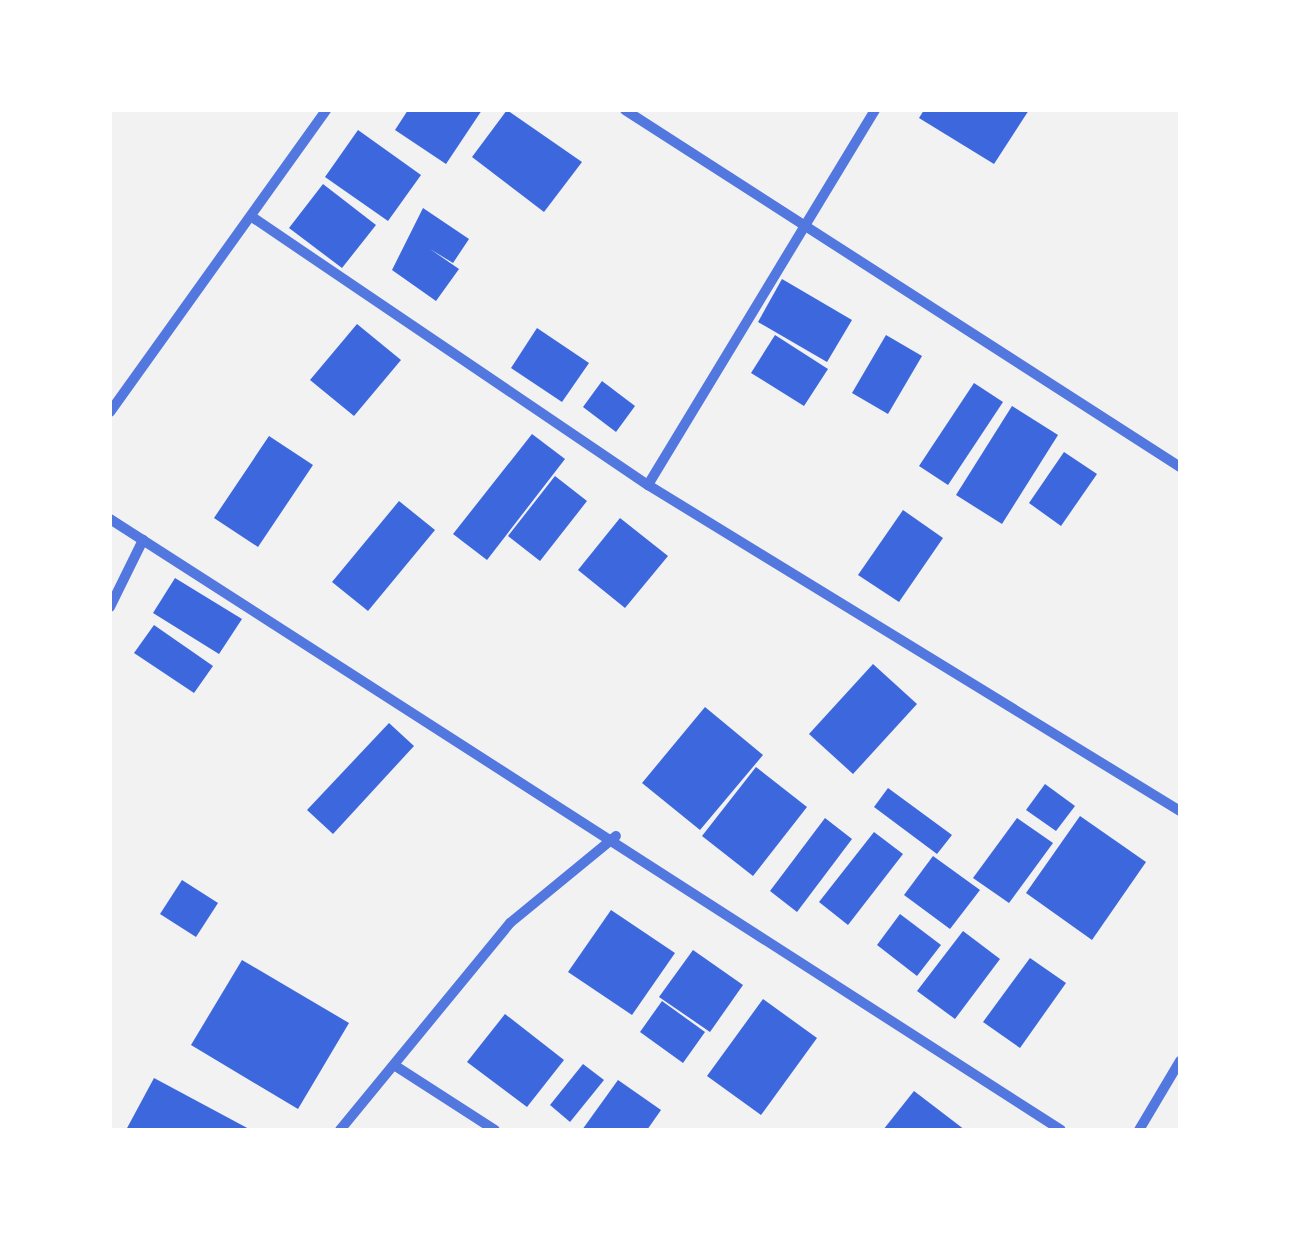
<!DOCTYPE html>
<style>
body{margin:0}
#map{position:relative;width:1290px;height:1240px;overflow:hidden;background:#f2f2f2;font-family:"Fira Sans Condensed",sans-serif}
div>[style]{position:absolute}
.building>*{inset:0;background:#3d67dc}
.minor>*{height:10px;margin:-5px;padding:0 5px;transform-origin:5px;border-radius:5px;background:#5277de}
span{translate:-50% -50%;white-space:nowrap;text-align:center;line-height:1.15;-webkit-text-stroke:10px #fff;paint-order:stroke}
.frame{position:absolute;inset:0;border:112px solid #fff;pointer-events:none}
</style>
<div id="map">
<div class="building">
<div style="clip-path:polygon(408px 110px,482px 110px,446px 164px,395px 130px)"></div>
<div style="clip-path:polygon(507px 110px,582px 162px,544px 212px,472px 157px)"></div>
<div style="clip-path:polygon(924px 110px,1029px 110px,994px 164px,919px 118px)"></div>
<div style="clip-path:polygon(358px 130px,421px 175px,388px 221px,325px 177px)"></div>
<div style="clip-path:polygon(323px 184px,376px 225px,342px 268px,289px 228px)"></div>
<div style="clip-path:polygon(423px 208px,469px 239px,453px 263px,430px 249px,459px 269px,436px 301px,392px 270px)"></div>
<div style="clip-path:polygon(782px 279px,852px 320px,827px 362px,758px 322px)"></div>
<div style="clip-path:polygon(357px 324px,401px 360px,354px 416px,310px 380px)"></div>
<div style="clip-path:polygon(537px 328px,589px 363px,562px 402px,511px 368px)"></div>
<div style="clip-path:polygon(775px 335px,828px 369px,804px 406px,751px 373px)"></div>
<div style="clip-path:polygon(886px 335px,922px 356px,888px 414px,852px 393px)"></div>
<div style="clip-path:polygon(602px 381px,635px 406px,616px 432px,583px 407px)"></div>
<div style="clip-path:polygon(974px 383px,1003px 402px,948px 485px,919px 466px)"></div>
<div style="clip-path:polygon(1012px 406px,1058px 435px,1002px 524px,956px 495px)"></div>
<div style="clip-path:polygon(532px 434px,565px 459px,487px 560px,453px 534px)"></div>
<div style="clip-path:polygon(269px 436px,313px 465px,258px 547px,214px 518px)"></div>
<div style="clip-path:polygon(1064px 452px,1097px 474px,1061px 526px,1029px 503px)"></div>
<div style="clip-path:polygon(555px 476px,587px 501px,540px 561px,508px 536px)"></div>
<div style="clip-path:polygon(399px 501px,435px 530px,368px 611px,332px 582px)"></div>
<div style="clip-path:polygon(903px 510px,943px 538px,899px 602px,858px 575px)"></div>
<div style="clip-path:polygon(620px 518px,668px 556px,625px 608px,578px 570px)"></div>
<div style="clip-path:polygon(175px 578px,242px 619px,219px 654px,153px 613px)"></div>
<div style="clip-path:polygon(154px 625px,213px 666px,194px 693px,134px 653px)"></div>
<div style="clip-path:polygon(873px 664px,917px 704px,853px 774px,809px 734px)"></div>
<div style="clip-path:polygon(705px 707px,763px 755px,700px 830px,642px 783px)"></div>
<div style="clip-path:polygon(389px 723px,414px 746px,333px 834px,307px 810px)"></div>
<div style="clip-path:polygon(756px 767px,807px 807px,753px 876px,702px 836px)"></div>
<div style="clip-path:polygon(1045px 784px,1075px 806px,1056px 831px,1026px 810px)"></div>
<div style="clip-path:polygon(888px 788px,952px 835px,937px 854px,874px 807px)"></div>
<div style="clip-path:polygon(1080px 816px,1146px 862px,1092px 940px,1026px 893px)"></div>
<div style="clip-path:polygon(825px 818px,852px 839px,797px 912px,770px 891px)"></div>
<div style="clip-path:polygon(1017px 818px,1053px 843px,1009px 903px,973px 878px)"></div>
<div style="clip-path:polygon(874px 832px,903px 854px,848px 925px,819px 902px)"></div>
<div style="clip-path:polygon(933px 856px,980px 890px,950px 929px,904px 895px)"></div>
<div style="clip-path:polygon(182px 880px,218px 903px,196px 937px,160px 914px)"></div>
<div style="clip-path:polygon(611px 910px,675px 953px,632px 1015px,568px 972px)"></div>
<div style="clip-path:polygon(900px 914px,941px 945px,917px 976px,877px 945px)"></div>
<div style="clip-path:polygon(963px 931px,1000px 959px,955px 1019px,917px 991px)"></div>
<div style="clip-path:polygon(693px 950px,743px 985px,710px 1032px,659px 997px)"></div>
<div style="clip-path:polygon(1030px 958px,1066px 983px,1020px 1048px,983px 1022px)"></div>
<div style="clip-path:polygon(242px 960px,349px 1023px,298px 1109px,191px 1045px)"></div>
<div style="clip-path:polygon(763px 999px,817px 1038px,761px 1115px,707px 1076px)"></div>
<div style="clip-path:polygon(662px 1001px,705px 1032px,683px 1063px,640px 1032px)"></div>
<div style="clip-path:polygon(505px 1014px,564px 1060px,527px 1107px,467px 1062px)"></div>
<div style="clip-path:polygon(583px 1064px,604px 1080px,570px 1122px,550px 1105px)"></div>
<div style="clip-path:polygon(154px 1078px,251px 1130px,126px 1130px)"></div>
<div style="clip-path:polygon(618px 1080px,661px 1110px,647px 1130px,582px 1130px)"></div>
<div style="clip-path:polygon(914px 1091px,965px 1130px,883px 1130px)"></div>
</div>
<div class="minor">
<div style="left:625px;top:110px;width:660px;rotate:32.75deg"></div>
<div style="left:875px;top:110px;width:438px;rotate:121.2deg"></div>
<div style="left:648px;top:485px;width:624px;rotate:31.5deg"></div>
<div style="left:255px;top:219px;width:475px;rotate:34.1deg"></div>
<div style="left:110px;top:412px;width:371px;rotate:-54.4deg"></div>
<div style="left:110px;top:519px;width:1130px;rotate:32.72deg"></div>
<div style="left:110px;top:607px;width:75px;rotate:-63.8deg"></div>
<div style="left:394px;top:1065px;width:120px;rotate:32.8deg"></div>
<div style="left:340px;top:1130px;width:268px;rotate:-50.6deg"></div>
<div style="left:510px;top:923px;width:137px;rotate:-39.4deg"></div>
<div style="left:1139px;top:1130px;width:80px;rotate:-59.3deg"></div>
</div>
<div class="frame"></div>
</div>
